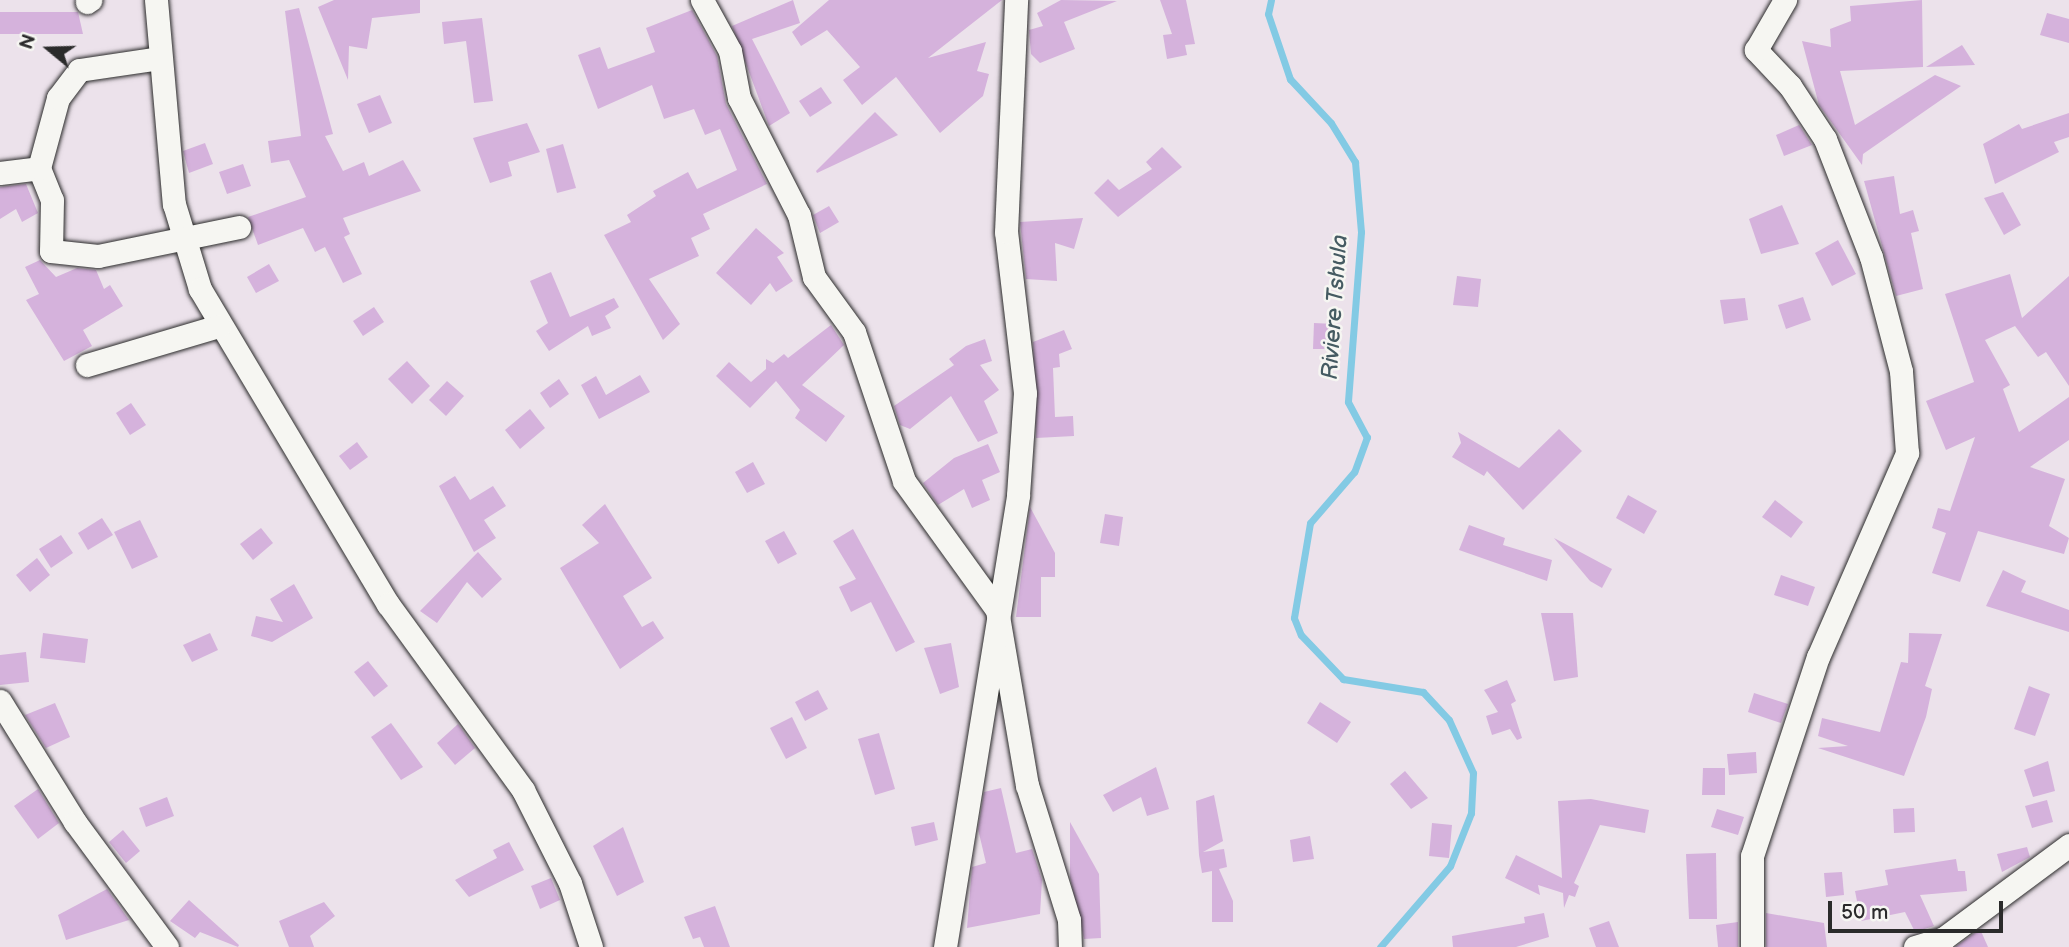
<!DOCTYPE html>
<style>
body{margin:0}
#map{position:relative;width:2069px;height:947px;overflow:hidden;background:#ece2eb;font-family:"Balsamiq Sans",sans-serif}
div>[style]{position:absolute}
.stream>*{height:7px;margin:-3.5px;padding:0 3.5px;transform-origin:3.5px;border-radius:3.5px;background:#83cae4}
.building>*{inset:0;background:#d5b2dc}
.roads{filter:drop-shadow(0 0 2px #2b2b2b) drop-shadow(0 0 2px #2b2b2b)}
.minor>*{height:23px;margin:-11.5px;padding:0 11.5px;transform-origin:11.5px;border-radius:11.5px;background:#f6f6f2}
span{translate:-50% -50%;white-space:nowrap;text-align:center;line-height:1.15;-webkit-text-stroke:5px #f6f6f2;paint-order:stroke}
.water-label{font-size:23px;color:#455b62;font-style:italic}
.north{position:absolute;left:14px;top:14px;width:70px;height:70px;-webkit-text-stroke:5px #f6f6f2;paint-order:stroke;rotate:289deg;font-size:19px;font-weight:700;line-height:28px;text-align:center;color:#2b2b2b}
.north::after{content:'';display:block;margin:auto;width:24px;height:32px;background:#2b2b2b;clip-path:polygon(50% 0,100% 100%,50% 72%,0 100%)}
.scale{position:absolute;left:1828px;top:901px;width:175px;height:32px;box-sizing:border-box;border:4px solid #2b2b2b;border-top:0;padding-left:9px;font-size:21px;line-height:24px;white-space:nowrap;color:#2b2b2b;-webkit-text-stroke:5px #f6f6f2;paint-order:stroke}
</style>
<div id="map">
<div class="stream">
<div style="left:1271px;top:0;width:14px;rotate:102deg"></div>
<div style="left:1268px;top:14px;width:69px;rotate:71.3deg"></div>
<div style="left:1290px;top:79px;width:60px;rotate:47deg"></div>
<div style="left:1331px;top:123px;width:46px;rotate:58.4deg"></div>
<div style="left:1355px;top:162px;width:70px;rotate:85.1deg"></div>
<div style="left:1361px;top:232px;width:170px;rotate:94.4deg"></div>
<div style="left:1348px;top:402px;width:40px;rotate:62deg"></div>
<div style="left:1367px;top:437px;width:37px;rotate:110deg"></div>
<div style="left:1354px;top:472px;width:67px;rotate:130.8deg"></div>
<div style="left:1310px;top:523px;width:96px;rotate:99.6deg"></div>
<div style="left:1294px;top:618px;width:18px;rotate:68deg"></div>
<div style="left:1301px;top:635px;width:61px;rotate:46.3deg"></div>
<div style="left:1343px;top:679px;width:81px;rotate:9.2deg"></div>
<div style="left:1423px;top:692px;width:38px;rotate:47deg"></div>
<div style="left:1449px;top:720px;width:58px;rotate:65.6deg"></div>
<div style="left:1473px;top:773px;width:40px;rotate:92.9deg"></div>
<div style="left:1471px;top:813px;width:57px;rotate:111.6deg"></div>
<div style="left:1450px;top:866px;width:107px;rotate:130.8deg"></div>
</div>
<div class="building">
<div style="clip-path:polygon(334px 0,420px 0,420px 13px,372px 18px,367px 49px,349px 46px,348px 80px,318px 7px)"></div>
<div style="clip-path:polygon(793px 0,800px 23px,752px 39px,790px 113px,769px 126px,732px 26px)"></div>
<div style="clip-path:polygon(829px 0,1002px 0,928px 58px,986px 42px,977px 71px,989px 74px,983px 96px,940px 133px,896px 77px,862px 105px,843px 80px,860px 67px,827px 30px,801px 46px,792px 32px)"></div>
<div style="clip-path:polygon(1061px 0,1117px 1px,1064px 22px,1075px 49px,1040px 63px,1031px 54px,1029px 30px,1043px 26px,1037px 13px)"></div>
<div style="clip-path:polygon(1160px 0,1186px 0,1195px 44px,1185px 45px,1187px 55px,1167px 59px,1163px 35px,1172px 34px)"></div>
<div style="clip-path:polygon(1922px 0,1923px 67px,1840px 71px,1855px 125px,1935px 75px,1961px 86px,1863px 154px,1862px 165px,1819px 105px,1802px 41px,1831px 47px,1830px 29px,1851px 21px,1850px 6px)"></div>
<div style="clip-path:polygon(299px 8px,333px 134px,325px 136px,343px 171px,364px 162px,369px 176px,403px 160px,421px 191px,343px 218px,350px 234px,344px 237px,362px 274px,343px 283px,325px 247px,315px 252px,303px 228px,258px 245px,248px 217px,306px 197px,289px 160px,271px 163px,268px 141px,301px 136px,285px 11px)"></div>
<div style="clip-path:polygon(692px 10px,717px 56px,726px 104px,767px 184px,703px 214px,710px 229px,691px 238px,699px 256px,649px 279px,680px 324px,663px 340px,604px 235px,631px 222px,627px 215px,656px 196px,653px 191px,688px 172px,697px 189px,737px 170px,720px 129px,705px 135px,694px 109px,664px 119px,652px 85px,598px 109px,578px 55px,600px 47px,608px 69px,655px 52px,646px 28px)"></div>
<div style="clip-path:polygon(0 12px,78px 12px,83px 34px,0 34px)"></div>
<div style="clip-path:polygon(2047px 13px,2069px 19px,2069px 43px,2040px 35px)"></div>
<div style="clip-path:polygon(482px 18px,493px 101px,474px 103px,466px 41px,444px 44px,442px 22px)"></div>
<div style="clip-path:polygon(1962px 45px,1975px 65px,1926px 67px)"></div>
<div style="clip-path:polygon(821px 87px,832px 103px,810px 117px,799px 101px)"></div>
<div style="clip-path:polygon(380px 95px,392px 123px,369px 133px,357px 104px)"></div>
<div style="clip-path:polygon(875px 112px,898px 135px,817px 173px,816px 171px)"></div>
<div style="clip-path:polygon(2069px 113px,2069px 137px,2054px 142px,2059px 152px,1995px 184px,1983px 144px,2019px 124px,2022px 129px)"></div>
<div style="clip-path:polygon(527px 123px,540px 152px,508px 162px,512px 176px,490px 183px,473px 138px)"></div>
<div style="clip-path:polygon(1799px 125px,1812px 145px,1784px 156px,1776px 135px)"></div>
<div style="clip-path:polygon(205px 143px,213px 164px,189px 173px,183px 151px)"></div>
<div style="clip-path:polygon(563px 144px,576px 188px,557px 193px,546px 149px)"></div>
<div style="clip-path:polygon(1162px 147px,1182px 167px,1118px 217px,1094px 193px,1108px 179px,1119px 190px,1152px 169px,1146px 162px)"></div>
<div style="clip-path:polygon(243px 164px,251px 186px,227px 194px,219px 172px)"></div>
<div style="clip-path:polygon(1894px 176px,1900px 214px,1913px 210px,1919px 231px,1911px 233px,1923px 289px,1896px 296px,1864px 181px)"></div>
<div style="clip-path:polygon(26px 184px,38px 213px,22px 222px,16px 209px,0 219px,0 187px)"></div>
<div style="clip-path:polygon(2003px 192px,2021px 225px,2004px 235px,1984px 198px)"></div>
<div style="clip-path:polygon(1782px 205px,1799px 244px,1761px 254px,1749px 219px)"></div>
<div style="clip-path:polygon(829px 206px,839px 222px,820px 233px,813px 215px)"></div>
<div style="clip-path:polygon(1083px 218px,1074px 249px,1055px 243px,1057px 281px,1026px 279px,1020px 222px)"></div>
<div style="clip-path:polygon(756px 228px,784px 253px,777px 257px,793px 281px,776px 292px,770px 283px,751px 305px,716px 273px)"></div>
<div style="clip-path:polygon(1838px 240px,1856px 274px,1832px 286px,1815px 253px)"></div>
<div style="clip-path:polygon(40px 260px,56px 277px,77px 268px,96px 270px,104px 289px,110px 285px,123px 306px,83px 330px,92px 346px,64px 361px,26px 300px,39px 294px,25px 267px)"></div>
<div style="clip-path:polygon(269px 264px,279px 281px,256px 293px,247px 277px)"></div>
<div style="clip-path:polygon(551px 272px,570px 317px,614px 298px,619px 307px,605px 316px,611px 328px,592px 336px,588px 326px,549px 351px,536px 331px,548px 323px,530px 281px)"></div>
<div style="clip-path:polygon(2010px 274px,2022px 318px,2069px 276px,2069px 386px,2046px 352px,2038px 357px,2015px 326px,1985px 340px,2010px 385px,2003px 389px,2019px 432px,2069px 397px,2069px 440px,2030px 467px,2065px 479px,2049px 526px,2069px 538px,2064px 554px,1978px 531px,1960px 582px,1932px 573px,1946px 533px,1932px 528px,1938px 508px,1950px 511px,1975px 437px,1946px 450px,1926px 401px,1974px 382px,1945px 294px)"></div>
<div style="clip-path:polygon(1457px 276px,1481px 279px,1478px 307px,1453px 305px)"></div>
<div style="clip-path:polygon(1803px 297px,1811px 320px,1786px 329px,1778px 305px)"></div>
<div style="clip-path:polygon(1745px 298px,1748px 320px,1724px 324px,1720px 300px)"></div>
<div style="clip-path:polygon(374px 307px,384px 322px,363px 336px,353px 321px)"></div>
<div style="clip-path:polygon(1314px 323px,1334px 324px,1332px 349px,1313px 349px)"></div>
<div style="clip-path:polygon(831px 325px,844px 345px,802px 385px,845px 416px,826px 442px,795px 418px,800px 410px,776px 381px,750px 408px,716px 376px,729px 362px,751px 382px,766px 369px,766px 359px,773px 363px,784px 354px,788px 358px)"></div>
<div style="clip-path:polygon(1064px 330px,1072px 349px,1059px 354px,1060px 367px,1053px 368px,1055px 417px,1073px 416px,1074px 436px,1036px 438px,1033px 342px)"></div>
<div style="clip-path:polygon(985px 339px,992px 361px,980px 365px,999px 390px,984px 401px,998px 433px,978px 442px,951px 396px,910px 429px,900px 425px,894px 406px,954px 365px,949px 359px,966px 346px)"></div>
<div style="clip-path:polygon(407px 361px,430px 386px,412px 404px,388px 379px)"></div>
<div style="clip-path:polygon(640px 375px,650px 392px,599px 419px,581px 385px,596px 376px,606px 395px)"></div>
<div style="clip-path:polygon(559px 379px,569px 394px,550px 408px,540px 393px)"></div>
<div style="clip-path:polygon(447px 381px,464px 396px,446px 416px,429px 400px)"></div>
<div style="clip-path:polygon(131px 403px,146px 425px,130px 435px,116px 413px)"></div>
<div style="clip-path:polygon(530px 409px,545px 428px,520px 449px,505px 430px)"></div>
<div style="clip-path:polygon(1559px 429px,1582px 451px,1523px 510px,1487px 471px,1484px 476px,1452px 457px,1461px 443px,1458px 432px,1519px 468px)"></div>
<div style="clip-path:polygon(357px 442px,368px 457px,350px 470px,339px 456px)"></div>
<div style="clip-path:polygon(988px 444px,1000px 472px,982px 480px,990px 500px,972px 508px,964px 489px,938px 505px,923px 483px,954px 458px)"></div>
<div style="clip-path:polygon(753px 462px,765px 484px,747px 493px,735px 472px)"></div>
<div style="clip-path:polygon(455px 476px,470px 500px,493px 486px,506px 506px,484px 520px,496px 538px,474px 552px,439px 486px)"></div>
<div style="clip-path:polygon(1628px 495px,1657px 511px,1644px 534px,1616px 518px)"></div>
<div style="clip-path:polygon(1775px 500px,1803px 522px,1791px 538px,1762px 517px)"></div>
<div style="clip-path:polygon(605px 504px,652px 578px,623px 596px,642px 627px,653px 621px,664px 638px,620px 669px,560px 568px,599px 543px,582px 525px)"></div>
<div style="clip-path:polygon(1030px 507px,1055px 553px,1055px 577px,1041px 577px,1041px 617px,1016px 617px)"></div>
<div style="clip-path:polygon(1105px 514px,1123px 517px,1119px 546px,1100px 543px)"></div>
<div style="clip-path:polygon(102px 518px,113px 535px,88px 550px,78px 533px)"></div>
<div style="clip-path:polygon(140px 520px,158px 557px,132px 569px,114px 532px)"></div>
<div style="clip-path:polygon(1469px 525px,1505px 538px,1503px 545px,1552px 560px,1547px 581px,1459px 550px)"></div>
<div style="clip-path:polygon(261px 528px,273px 543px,253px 560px,240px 544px)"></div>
<div style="clip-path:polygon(853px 529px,915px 642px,896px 652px,871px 602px,851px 612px,839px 587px,856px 579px,833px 541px)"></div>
<div style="clip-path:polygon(784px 531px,797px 554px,778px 564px,765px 541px)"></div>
<div style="clip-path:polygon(61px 535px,73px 553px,51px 568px,39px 549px)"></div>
<div style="clip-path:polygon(1554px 538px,1612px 569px,1602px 588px,1590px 581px)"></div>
<div style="clip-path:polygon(478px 552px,502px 579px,482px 598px,467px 582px,437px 623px,420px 611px)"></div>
<div style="clip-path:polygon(37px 558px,50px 575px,30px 592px,16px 575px)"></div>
<div style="clip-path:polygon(2003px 570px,2026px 581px,2021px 592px,2069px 610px,2069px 632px,1986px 606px)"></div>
<div style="clip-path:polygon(1781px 575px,1815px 587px,1808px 606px,1774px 595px)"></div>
<div style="clip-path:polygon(294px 584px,313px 618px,272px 642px,251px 636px,256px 616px,283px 622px,270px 599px)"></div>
<div style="clip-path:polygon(1541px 613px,1573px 613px,1578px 677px,1554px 681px)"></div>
<div style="clip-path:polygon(43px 633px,88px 639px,85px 663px,40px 658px)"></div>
<div style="clip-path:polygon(210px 633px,218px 650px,192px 662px,183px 645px)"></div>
<div style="clip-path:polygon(1909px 633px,1942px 634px,1925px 686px,1932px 689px,1926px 717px,1904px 776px,1818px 748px,1848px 746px,1818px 736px,1822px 718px,1880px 732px,1901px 662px,1908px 663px)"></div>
<div style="clip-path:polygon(951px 643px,959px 687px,940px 694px,924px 648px)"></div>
<div style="clip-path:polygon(26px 652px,29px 682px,0 685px,0 655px)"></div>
<div style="clip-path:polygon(368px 661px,388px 686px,374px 697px,354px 672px)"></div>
<div style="clip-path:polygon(1507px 680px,1516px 701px,1511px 704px,1522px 738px,1517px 740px,1510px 729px,1492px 735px,1486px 716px,1498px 712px,1484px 690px)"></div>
<div style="clip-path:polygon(2029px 686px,2050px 694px,2035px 736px,2014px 729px)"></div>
<div style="clip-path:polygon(818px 690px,828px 709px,805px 721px,795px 702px)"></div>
<div style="clip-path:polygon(1754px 693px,1788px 704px,1781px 723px,1748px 712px)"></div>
<div style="clip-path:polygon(1320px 702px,1351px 722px,1337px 743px,1307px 723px)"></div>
<div style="clip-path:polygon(55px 703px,70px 737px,46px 748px,25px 715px)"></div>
<div style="clip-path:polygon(792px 717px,807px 748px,786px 759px,770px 728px)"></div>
<div style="clip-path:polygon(391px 723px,423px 767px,401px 780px,371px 737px)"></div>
<div style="clip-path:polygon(458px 724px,475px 748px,455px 765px,437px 743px)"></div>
<div style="clip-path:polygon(879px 733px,895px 789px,875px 795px,858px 739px)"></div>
<div style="clip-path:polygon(1756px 752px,1757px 773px,1729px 775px,1727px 754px)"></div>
<div style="clip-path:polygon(2048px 761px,2055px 791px,2033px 797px,2024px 770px)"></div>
<div style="clip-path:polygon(1156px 767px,1169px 809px,1147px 816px,1141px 797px,1113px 812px,1103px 795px)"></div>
<div style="clip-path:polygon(1703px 768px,1725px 768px,1725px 795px,1702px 795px)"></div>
<div style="clip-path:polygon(1405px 771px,1428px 798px,1411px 809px,1390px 784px)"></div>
<div style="clip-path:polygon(1001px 788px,1016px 853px,1032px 849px,1042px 880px,1040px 914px,967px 928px,972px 867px,986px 863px,978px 829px,984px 792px)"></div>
<div style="clip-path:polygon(38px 789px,59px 823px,38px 839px,14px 806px)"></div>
<div style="clip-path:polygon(1214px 795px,1223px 841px,1203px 852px,1224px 849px,1227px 867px,1219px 869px,1233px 901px,1233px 922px,1212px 922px,1212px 871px,1202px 873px,1199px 855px,1196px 801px)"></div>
<div style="clip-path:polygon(167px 797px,174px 816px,146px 827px,139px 808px)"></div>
<div style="clip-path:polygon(1591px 799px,1649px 810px,1645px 833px,1600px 825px,1574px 883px,1579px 886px,1575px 897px,1569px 895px,1564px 908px,1563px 893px,1538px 885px,1540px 895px,1505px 878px,1516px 855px,1562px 878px,1558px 801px)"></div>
<div style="clip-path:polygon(2047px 800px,2053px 822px,2032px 828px,2025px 806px)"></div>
<div style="clip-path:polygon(1914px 808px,1915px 832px,1894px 833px,1893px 809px)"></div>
<div style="clip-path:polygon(1717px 809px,1744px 817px,1738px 835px,1711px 827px)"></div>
<div style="clip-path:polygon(934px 822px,938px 840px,915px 846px,911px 827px)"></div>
<div style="clip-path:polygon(1070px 822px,1099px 874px,1101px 938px,1084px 939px,1070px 878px)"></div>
<div style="clip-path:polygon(1432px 823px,1452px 825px,1449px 858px,1429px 856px)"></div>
<div style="clip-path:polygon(623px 827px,644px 882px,617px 896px,593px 846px)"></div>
<div style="clip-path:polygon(123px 830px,140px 851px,126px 863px,109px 842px)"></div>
<div style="clip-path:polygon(1310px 836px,1314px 859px,1293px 862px,1290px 840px)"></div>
<div style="clip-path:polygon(509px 842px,524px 870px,469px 897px,455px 880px,497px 858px,493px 850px)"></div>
<div style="clip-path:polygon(2027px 847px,2030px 857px,2002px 872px,1997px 854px)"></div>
<div style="clip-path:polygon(1716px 853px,1717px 919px,1689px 919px,1686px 854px)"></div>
<div style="clip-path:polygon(1956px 859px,1958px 871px,1965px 871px,1967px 891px,1920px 895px,1934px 926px,1915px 932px,1905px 912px,1861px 921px,1855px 891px,1888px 885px,1885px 870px)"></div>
<div style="clip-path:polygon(1842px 872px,1844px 895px,1826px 897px,1824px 873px)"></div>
<div style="clip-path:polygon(551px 878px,560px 900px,540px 909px,531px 886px)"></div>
<div style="clip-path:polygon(107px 889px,129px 920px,66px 940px,58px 915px)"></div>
<div style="clip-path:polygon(189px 900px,239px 945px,238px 947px,200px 932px,195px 938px,170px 921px)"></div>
<div style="clip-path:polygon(324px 902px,335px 916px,310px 936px,314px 947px,289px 947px,279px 921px)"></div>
<div style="clip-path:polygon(715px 906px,730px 947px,704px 947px,700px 937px,693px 939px,684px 917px)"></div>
<div style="clip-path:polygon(1544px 913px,1549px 937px,1516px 947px,1453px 947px,1452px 936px,1525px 923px,1524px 917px)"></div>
<div style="clip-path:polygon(1766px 913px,1824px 923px,1827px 947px,1766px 947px)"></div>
<div style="clip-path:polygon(1609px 921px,1619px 947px,1596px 947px,1589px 928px)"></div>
<div style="clip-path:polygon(1738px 922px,1738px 947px,1718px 947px,1716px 925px)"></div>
<div style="clip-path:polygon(1980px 929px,1988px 947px,1955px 947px)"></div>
</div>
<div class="roads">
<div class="minor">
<div style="left:156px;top:0;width:205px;rotate:85deg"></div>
<div style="left:174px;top:204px;width:89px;rotate:73deg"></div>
<div style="left:200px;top:289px;width:367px;rotate:59.2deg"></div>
<div style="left:388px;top:604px;width:230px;rotate:54deg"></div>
<div style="left:523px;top:790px;width:104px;rotate:63.2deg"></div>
<div style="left:570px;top:883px;width:67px;rotate:71.8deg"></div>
<div style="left:702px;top:0;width:58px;rotate:61.2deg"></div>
<div style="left:730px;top:51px;width:48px;rotate:79.2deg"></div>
<div style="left:739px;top:98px;width:131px;rotate:62.9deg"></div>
<div style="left:799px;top:215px;width:64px;rotate:76.4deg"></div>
<div style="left:814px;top:277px;width:68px;rotate:54deg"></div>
<div style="left:854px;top:332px;width:157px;rotate:71.4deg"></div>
<div style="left:904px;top:481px;width:159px;rotate:54.2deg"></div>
<div style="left:997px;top:610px;width:178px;rotate:80.3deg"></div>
<div style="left:1027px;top:785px;width:141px;rotate:72.7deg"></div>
<div style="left:1069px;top:920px;width:27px;rotate:88deg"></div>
<div style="left:87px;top:2px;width:4px;rotate:-34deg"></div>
<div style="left:39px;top:168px;width:35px;rotate:68deg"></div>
<div style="left:52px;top:200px;width:51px;rotate:91.1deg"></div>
<div style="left:51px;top:251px;width:47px;rotate:6.1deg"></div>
<div style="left:98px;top:256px;width:144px;rotate:-11.6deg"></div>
<div style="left:0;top:173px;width:39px;rotate:-7deg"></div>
<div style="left:39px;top:168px;width:73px;rotate:-74.8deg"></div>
<div style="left:58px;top:98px;width:35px;rotate:-53deg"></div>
<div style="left:79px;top:70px;width:81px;rotate:-8.5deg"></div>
<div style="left:87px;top:365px;width:138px;rotate:-16.5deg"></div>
<div style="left:0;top:701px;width:142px;rotate:58.2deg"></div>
<div style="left:75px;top:822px;width:155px;rotate:53.6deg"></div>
<div style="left:945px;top:947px;width:458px;rotate:-80.8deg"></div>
<div style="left:1018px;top:495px;width:102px;rotate:-86.1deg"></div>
<div style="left:1025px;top:393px;width:162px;rotate:-96.7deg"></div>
<div style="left:1006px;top:232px;width:232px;rotate:-87.5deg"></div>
<div style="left:1752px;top:947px;width:91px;rotate:-90deg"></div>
<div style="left:1752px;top:856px;width:210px;rotate:-71.7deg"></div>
<div style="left:1818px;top:657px;width:223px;rotate:-66.4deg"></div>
<div style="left:1907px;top:453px;width:82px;rotate:-94.2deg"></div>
<div style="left:1901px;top:371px;width:118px;rotate:-104.7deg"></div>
<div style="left:1871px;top:257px;width:127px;rotate:-111.3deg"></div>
<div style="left:1825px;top:139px;width:64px;rotate:-123.4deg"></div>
<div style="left:1790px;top:86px;width:50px;rotate:-133.4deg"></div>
<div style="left:1756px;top:50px;width:58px;rotate:-59.9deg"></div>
<div style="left:1915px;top:947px;width:30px;rotate:-17deg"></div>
<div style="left:1944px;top:938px;width:156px;rotate:-36.6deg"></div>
</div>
</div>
<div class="water-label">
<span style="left:1335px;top:307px;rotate:-86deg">Riviere Tshula</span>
</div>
<div class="north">N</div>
<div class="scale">50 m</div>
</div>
